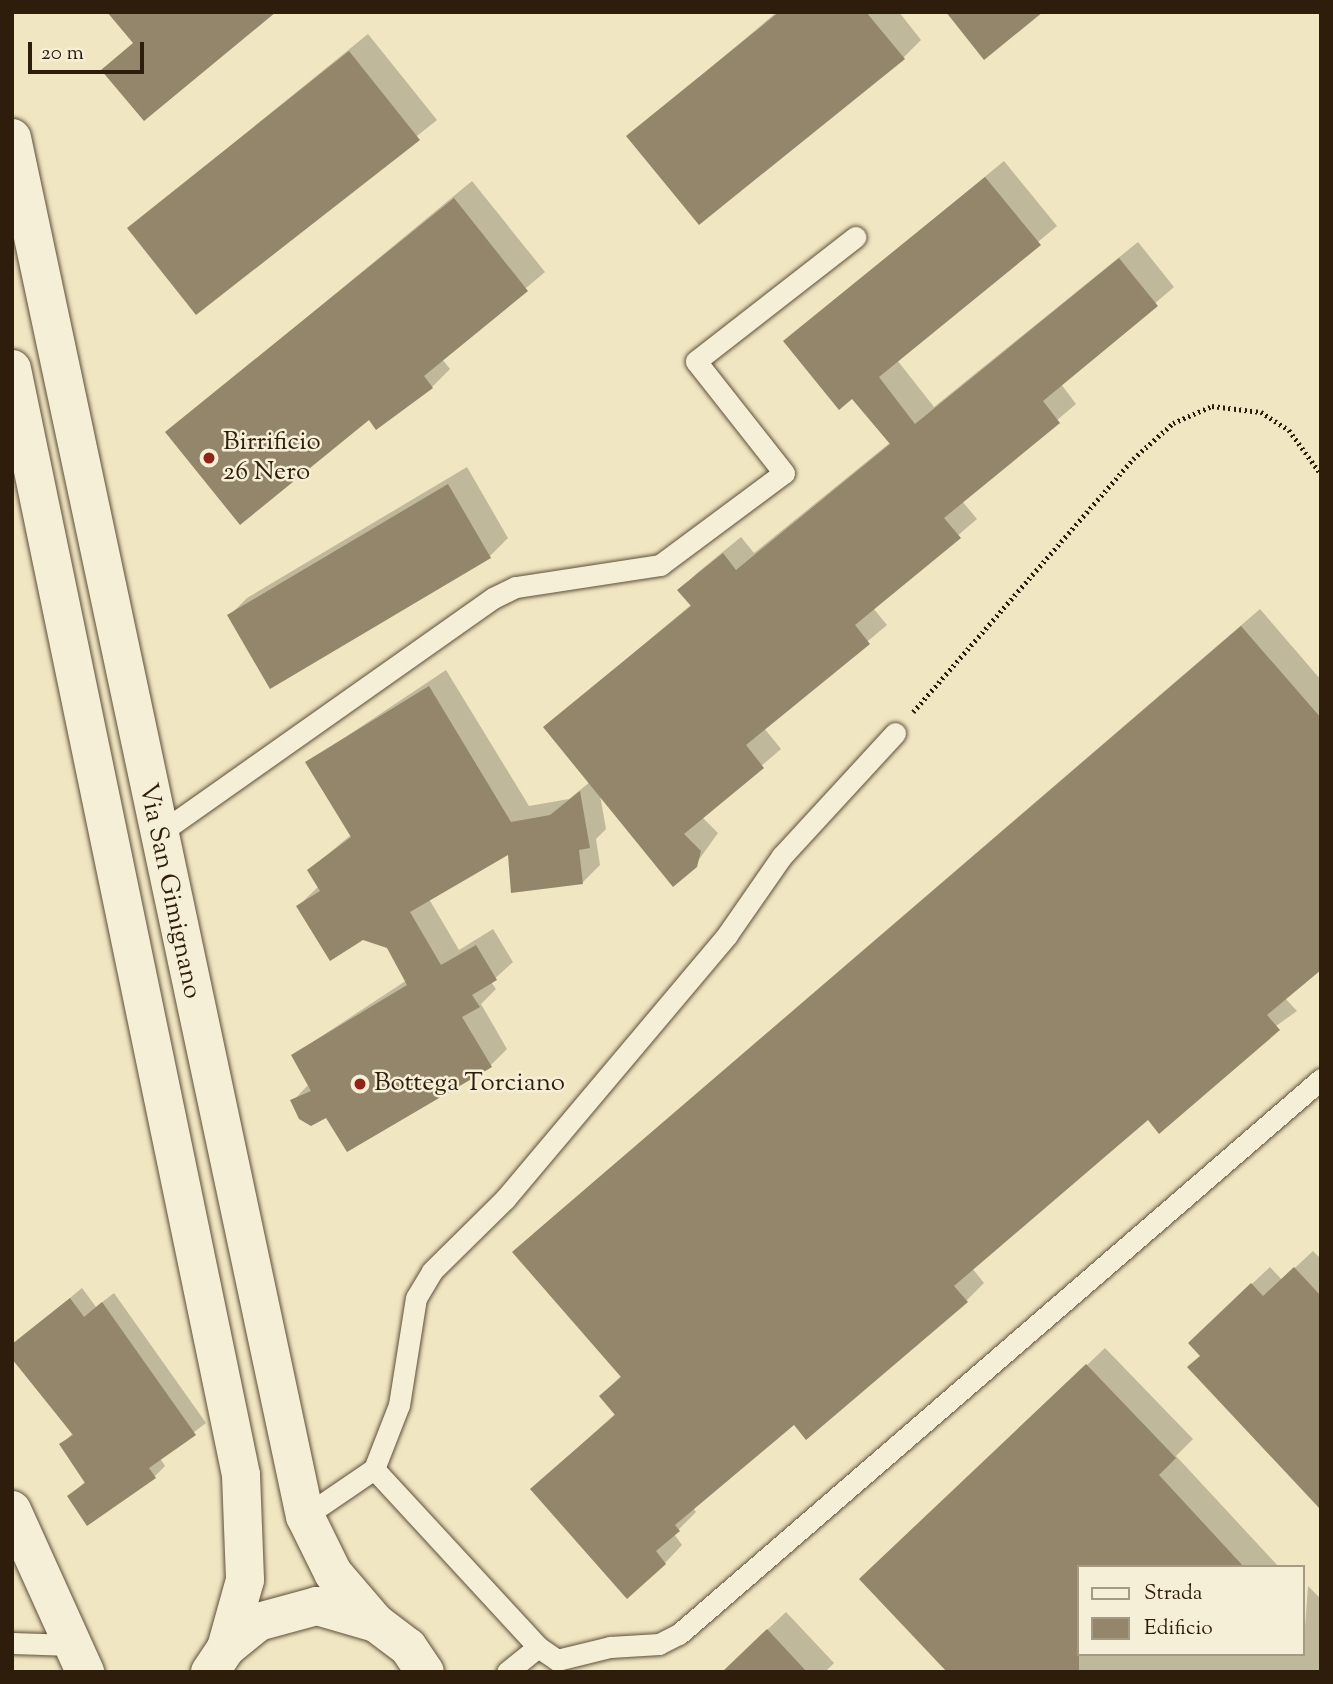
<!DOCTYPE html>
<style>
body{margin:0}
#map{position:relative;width:1333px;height:1684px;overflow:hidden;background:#f0e6c2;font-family:"Sorts Mill Goudy",serif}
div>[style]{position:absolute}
.shadow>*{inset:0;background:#0003}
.building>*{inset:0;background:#93866a}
.path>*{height:4.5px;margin-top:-2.25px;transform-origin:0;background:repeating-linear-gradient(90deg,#2e1d0b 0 2px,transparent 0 5.5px)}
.roads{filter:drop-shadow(0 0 2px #5e4f39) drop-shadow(0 0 2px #5e4f39)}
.service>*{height:21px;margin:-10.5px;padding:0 10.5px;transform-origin:10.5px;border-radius:10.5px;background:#f5efd7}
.minor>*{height:38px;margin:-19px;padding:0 19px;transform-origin:19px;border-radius:19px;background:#f5efd7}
.secondary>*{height:38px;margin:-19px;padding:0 19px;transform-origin:19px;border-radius:19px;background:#f5efd7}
.dots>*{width:19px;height:19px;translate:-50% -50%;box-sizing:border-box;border:4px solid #f5efd7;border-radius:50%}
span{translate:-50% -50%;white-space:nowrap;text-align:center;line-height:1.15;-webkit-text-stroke:5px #f5efd7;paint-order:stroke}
.poi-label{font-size:26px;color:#2e1d0b}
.left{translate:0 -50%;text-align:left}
.street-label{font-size:26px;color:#2e1d0b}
.frame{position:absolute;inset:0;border:14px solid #2e1d0b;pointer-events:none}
.legend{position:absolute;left:1077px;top:1565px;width:228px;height:91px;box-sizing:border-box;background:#f5efd7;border:2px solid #a59b85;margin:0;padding:9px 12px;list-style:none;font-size:21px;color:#2e1d0b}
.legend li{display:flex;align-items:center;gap:14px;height:35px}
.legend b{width:35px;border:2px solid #a59b85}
.scale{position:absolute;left:28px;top:42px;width:116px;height:32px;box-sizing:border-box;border:4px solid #2e1d0b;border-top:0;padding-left:9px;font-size:21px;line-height:24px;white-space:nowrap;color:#2e1d0b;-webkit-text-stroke:5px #f5efd7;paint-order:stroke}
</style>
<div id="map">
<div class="shadow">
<div style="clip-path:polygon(777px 12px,899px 12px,921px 40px,903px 58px,629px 136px)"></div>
<div style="clip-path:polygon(368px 34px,437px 120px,196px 313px,129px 228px)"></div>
<div style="clip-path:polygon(1004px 161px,1057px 226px,897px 360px,934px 407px,1138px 242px,1174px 287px,1061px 384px,1076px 404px,962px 501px,977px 519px,873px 608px,887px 625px,764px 728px,781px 749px,702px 817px,718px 833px,695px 865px,600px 795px,606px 829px,596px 839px,600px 865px,583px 882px,509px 852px,429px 899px,459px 950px,493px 929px,513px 962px,491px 982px,496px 989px,481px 1004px,507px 1049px,490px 1066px,327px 1116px,293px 1101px,309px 1084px,293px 1055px,407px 980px,388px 946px,298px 906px,319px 886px,309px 870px,352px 834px,308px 762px,446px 670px,529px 806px,569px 799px,590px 782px,545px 727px,692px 604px,680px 590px,697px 573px,741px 537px,754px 553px,891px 442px,853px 397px,786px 341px)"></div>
<div style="clip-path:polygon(472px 181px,545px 272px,442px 359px,450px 369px,432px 387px,369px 418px,168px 432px)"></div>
<div style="clip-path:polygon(467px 467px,508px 538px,490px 556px,271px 686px,229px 616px,247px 598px)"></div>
<div style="clip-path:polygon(1260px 609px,1321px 680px,1321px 967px,1285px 998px,1297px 1011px,1148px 1117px,972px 1268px,984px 1283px,966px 1301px,794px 1422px,693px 1508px,696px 1512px,674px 1534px,682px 1545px,665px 1563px,532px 1489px,616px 1413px,601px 1396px,622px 1375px,533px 1234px)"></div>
<div style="clip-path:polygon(1313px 1251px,1321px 1259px,1321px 1507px,1202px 1355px,1208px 1325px,1270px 1267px,1282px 1280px)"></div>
<div style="clip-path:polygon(82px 1288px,96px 1307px,114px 1293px,206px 1423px,160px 1458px,165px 1466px,155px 1476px,69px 1496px,86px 1481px,61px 1445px,72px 1434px,12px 1346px)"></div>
<div style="clip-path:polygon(1105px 1348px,1193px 1439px,1176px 1456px,1279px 1567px,1079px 1567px,1079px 1654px,1303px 1654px,1308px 1586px,1321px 1599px,1321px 1672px,967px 1672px,880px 1561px)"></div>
<div style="clip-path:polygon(786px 1612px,834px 1663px,825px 1672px,723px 1672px)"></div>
</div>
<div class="building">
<div style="clip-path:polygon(107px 12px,276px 12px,144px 121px,101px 70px,133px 43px)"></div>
<div style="clip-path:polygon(779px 12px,866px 12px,905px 59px,699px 225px,626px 136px)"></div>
<div style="clip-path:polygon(946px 12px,1043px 12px,984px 60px)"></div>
<div style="clip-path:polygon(349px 51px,420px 140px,196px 315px,127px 228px)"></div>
<div style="clip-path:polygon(985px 177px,1041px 245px,879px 377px,915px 424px,1119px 258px,1158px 306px,1043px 401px,1060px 423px,944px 518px,961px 538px,855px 625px,870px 644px,746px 745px,764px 768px,684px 834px,701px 851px,697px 867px,673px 887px,543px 727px,691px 606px,677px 590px,723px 553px,736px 570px,890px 444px,852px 399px,839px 410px,783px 341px)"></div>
<div style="clip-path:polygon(454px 198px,528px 291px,424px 376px,433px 388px,376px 430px,369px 420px,240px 525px,165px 432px)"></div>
<div style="clip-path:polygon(448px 484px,491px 558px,270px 689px,227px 615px)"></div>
<div style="clip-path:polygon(1241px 626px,1321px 718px,1321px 970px,1267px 1015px,1280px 1030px,1159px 1134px,1148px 1120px,954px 1286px,968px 1302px,806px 1440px,794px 1425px,675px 1525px,680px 1531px,656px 1551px,666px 1564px,627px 1599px,530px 1489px,615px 1415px,599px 1396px,621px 1377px,512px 1252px)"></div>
<div style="clip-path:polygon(429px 686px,511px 822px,550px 815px,580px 791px,590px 848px,579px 850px,583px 884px,511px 893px,508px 855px,410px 912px,441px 965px,476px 945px,497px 980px,472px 995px,480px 1007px,462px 1017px,492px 1067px,347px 1152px,326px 1118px,311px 1126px,299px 1119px,290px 1100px,311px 1091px,291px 1055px,407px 985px,387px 948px,363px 940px,330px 961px,296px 906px,320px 891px,307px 870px,351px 837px,305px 762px)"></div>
<div style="clip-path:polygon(1294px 1267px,1321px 1296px,1321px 1510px,1187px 1367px,1200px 1356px,1188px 1343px,1251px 1283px,1263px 1296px)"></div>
<div style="clip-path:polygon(70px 1298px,84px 1317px,102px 1302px,196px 1435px,149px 1468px,156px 1478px,87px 1526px,67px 1496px,85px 1483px,59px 1444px,73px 1435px,12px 1359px,12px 1344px)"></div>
<div style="clip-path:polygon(1086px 1364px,1176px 1458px,1159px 1475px,1244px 1567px,1079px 1567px,1079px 1672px,947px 1672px,859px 1579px)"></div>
<div style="clip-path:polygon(767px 1629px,807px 1672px,722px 1672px)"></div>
</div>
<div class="path">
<div style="left:913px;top:712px;width:335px;rotate:-49deg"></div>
<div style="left:1133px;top:459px;width:54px;rotate:-42deg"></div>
<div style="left:1173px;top:423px;width:43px;rotate:-23.6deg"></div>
<div style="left:1212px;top:406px;width:49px;rotate:7deg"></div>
<div style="left:1261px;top:412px;width:33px;rotate:33deg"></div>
<div style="left:1289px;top:430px;width:54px;rotate:54deg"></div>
</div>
<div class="roads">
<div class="service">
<div style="left:157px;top:835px;width:411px;rotate:-35.2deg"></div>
<div style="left:493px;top:598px;width:25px;rotate:-26deg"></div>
<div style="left:516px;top:587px;width:146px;rotate:-8.7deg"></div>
<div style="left:660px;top:565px;width:154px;rotate:-36.6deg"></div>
<div style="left:784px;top:473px;width:142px;rotate:-128.2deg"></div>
<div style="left:696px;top:361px;width:202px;rotate:-37.9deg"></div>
<div style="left:374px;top:1469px;width:242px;rotate:47.3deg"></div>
<div style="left:305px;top:1516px;width:83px;rotate:-34.3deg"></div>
<div style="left:374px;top:1469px;width:69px;rotate:-68.7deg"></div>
<div style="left:399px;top:1405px;width:108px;rotate:-81deg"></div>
<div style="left:416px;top:1298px;width:31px;rotate:-59deg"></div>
<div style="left:432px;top:1271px;width:103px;rotate:-44.6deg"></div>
<div style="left:505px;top:1199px;width:345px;rotate:-49.9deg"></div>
<div style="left:727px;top:935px;width:96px;rotate:-55.2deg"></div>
<div style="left:782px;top:856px;width:167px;rotate:-47.4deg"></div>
<div style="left:12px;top:1643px;width:60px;rotate:1.9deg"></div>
<div style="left:507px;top:1672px;width:40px;rotate:-39deg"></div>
<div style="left:538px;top:1647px;width:23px;rotate:34deg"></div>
<div style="left:557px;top:1660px;width:55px;rotate:-13.8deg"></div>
<div style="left:610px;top:1647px;width:49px;rotate:-3.5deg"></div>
<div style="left:659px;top:1644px;width:22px;rotate:-27deg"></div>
<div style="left:679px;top:1634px;width:849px;rotate:-40.84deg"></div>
</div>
<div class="minor">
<div style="left:12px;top:1510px;width:178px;rotate:65.7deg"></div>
</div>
<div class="secondary">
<div style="left:12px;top:138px;width:1409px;rotate:78deg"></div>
<div style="left:305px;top:1516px;width:64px;rotate:63.8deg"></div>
<div style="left:333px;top:1573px;width:66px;rotate:49.3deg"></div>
<div style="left:12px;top:369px;width:1129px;rotate:78.3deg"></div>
<div style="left:241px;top:1475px;width:105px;rotate:87.8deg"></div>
<div style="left:245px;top:1580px;width:71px;rotate:105.6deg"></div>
<div style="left:210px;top:1672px;width:29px;rotate:-56deg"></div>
<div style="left:226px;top:1648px;width:41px;rotate:-39.1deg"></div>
<div style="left:258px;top:1622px;width:61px;rotate:-15.2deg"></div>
<div style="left:317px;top:1606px;width:61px;rotate:16.1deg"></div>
<div style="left:376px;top:1623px;width:40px;rotate:37deg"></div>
<div style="left:408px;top:1647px;width:30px;rotate:56deg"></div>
</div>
</div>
<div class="dots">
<div style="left:209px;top:458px;background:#8f2418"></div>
<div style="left:360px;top:1084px;background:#8f2418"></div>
</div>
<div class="poi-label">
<span class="left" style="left:223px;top:458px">Birrificio<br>26 Nero</span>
<span class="left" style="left:374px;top:1084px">Bottega Torciano</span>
</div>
<div class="street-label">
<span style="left:169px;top:891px;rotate:78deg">Via San Gimignano</span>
</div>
<div class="frame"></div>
<ul class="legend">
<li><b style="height:9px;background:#f5efd7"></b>Strada</li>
<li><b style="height:19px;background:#93866a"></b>Edificio</li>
</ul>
<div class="scale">20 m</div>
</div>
